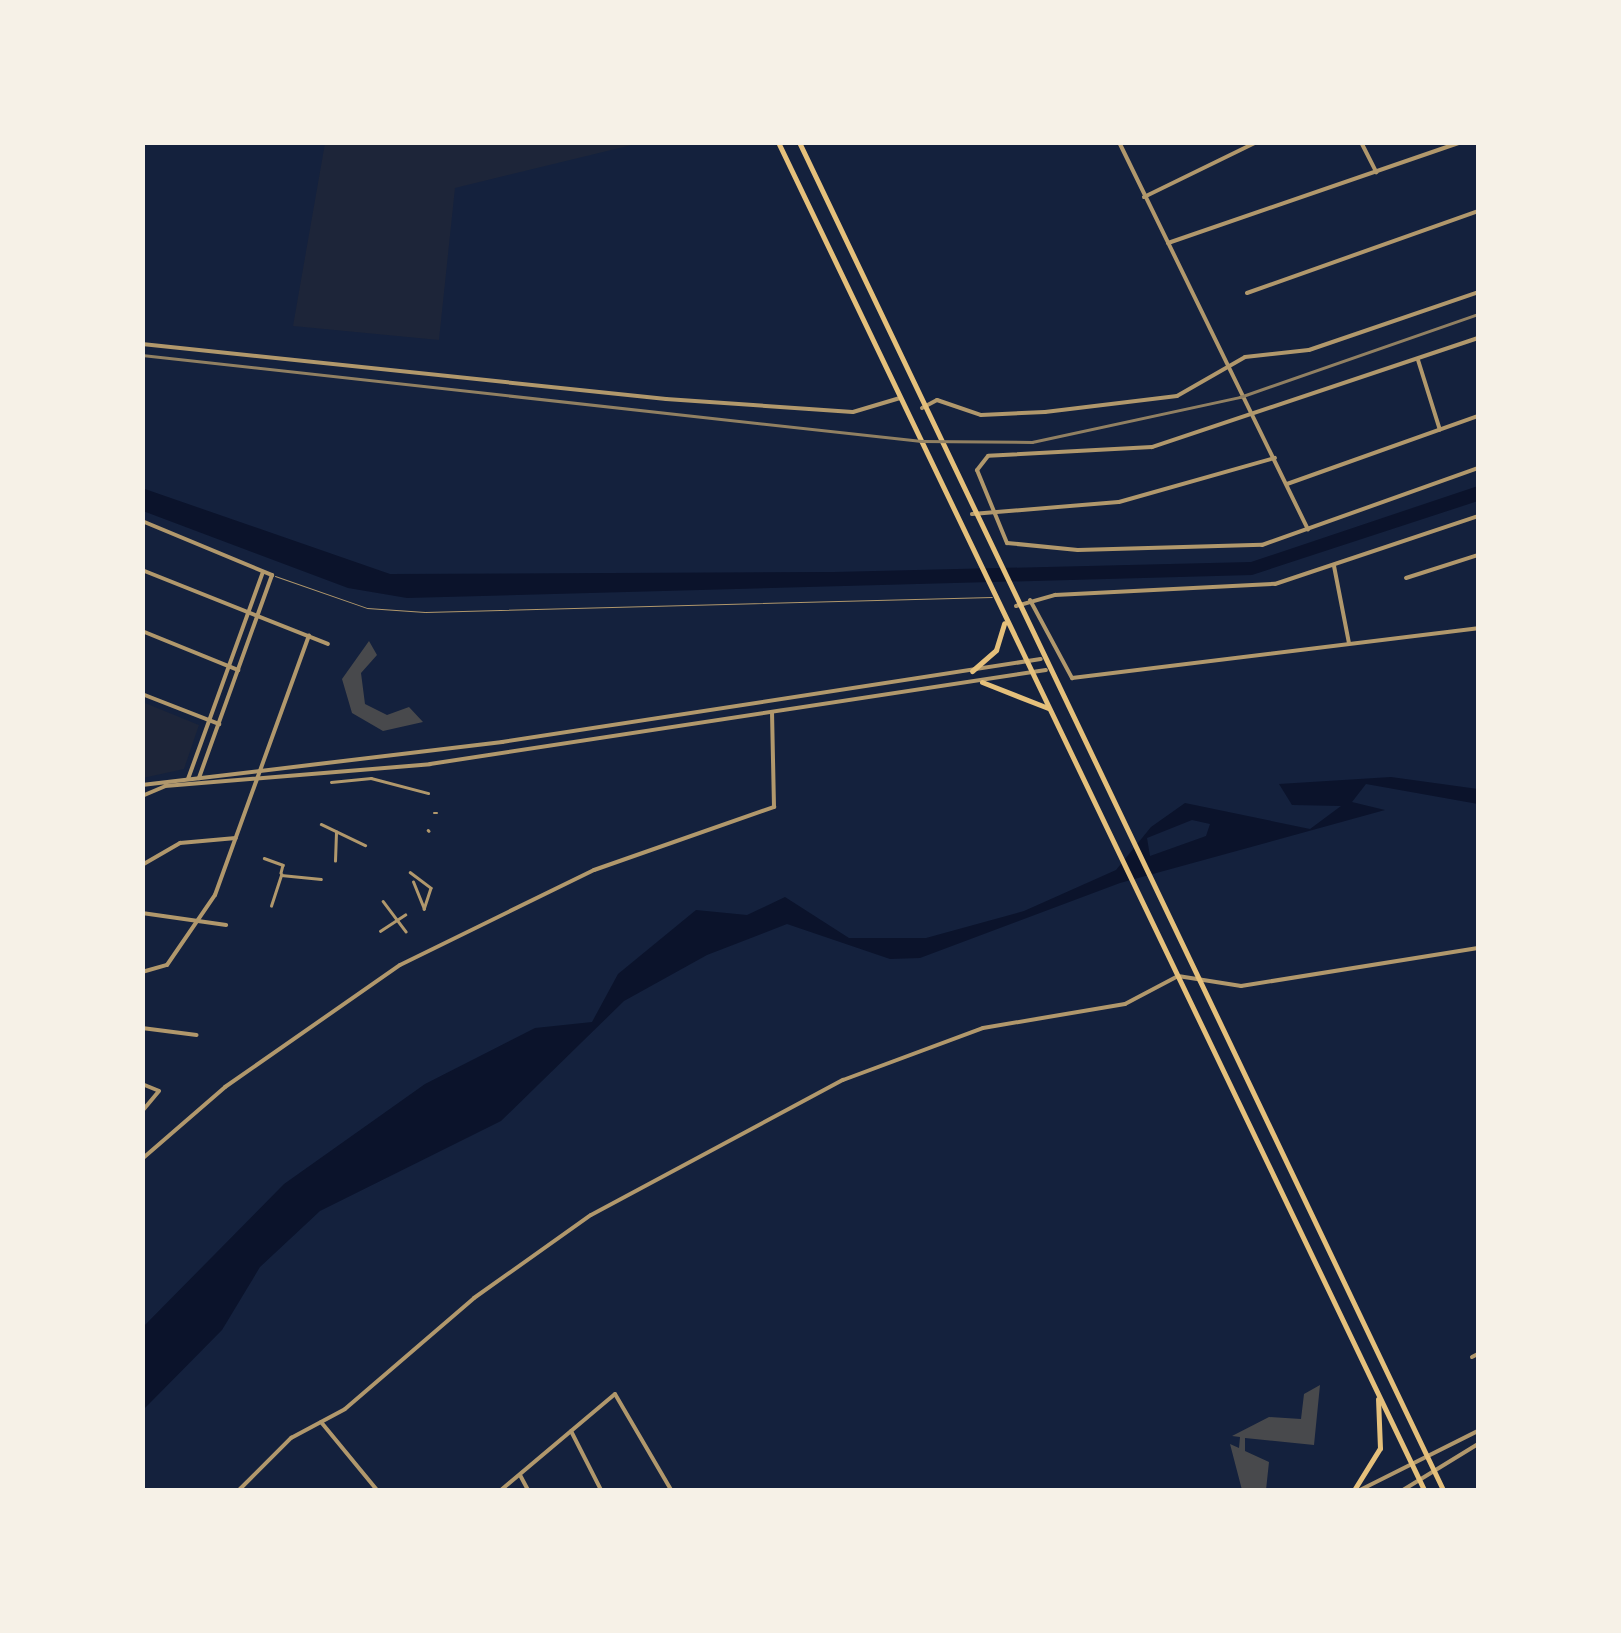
<!DOCTYPE html>
<style>
body{margin:0}
#map{position:relative;width:1621px;height:1633px;overflow:hidden;background:#14213d;font-family:"Golos Text",sans-serif}
div>[style]{position:absolute}
.green>*{inset:0;background:#1d2539}
.water>*{inset:0;background:#0b132b}
.building>*{inset:0;background:#48494c}
.service>*{height:1px;margin:-0.5px;padding:0 0.5px;transform-origin:0.5px;border-radius:0.5px;background:#b1986c}
.pedestrian>*{height:2.5px;margin:-1.25px;padding:0 1.25px;transform-origin:1.25px;border-radius:1.25px;background:#b1986c}
.minor>*{height:4px;margin:-2px;padding:0 2px;transform-origin:2px;border-radius:2px;background:#b1986c}
.tertiary>*{height:4px;margin:-2px;padding:0 2px;transform-origin:2px;border-radius:2px;background:#b1986c}
.secondary>*{height:5px;margin:-2.5px;padding:0 2.5px;transform-origin:2.5px;border-radius:2.5px;background:#e5c07b}
.rail>*{height:2.5px;margin:-1.25px;padding:0 1.25px;transform-origin:1.25px;border-radius:1.25px;background:#918062}
span{translate:-50% -50%;white-space:nowrap;text-align:center;line-height:1.15;-webkit-text-stroke:8px #f6f1e7;paint-order:stroke}
.frame{position:absolute;inset:0;border:145px solid #f6f1e7;pointer-events:none}
</style>
<div id="map">
<div class="green">
<div style="clip-path:polygon(325px 143px,325px 142px,640px 143px,455px 188px,439px 340px,293px 326px)"></div>
<div style="clip-path:polygon(145px 703px,199px 725px,184px 769px,143px 778px)"></div>
</div>
<div class="water">
<div style="clip-path:polygon(1478px 486px,1478px 501px,1252px 575px,407px 598px,348px 588px,143px 511px,142px 488px,390px 574px,834px 572px,1251px 562px)"></div>
<div style="clip-path:polygon(evenodd,1391px 777px,1478px 789px,1478px 804px,1366px 784px,1352px 802px,1385px 810px,1120px 883px,920px 958px,890px 959px,787px 924px,707px 955px,624px 1001px,501px 1121px,320px 1211px,260px 1267px,222px 1330px,143px 1410px,143px 1327px,284px 1184px,425px 1084px,535px 1028px,592px 1022px,618px 974px,696px 910px,747px 915px,785px 897px,849px 938px,926px 938px,1024px 911px,1116px 870px,1151px 827px,1185px 803px,1310px 829px,1341px 806px,1292px 805px,1279px 784px,1391px 777px,1192px 820px,1210px 824px,1206px 836px,1150px 856px,1147px 838px,1192px 820px)"></div>
</div>
<div class="building">
<div style="clip-path:polygon(369px 641px,377px 655px,361px 673px,365px 704px,387px 715px,409px 707px,423px 722px,383px 731px,352px 713px,342px 679px)"></div>
<div style="clip-path:polygon(1320px 1385px,1314px 1445px,1245px 1438px,1245px 1451px,1269px 1462px,1266px 1490px,1242px 1490px,1230px 1444px,1239px 1448px,1240px 1437px,1232px 1436px,1269px 1417px,1301px 1419px,1304px 1394px)"></div>
</div>
<div class="service">
<div style="left:275px;top:576px;width:97px;rotate:19.2deg"></div>
<div style="left:367px;top:608px;width:58px;rotate:3.9deg"></div>
<div style="left:425px;top:612px;width:567px;rotate:-1.52deg"></div>
</div>
<div class="pedestrian">
<div style="left:331px;top:782px;width:40px;rotate:-5.7deg"></div>
<div style="left:371px;top:778px;width:59px;rotate:14.7deg"></div>
<div style="left:434px;top:813px;width:3px"></div>
<div style="left:321px;top:824px;width:49px;rotate:25.5deg"></div>
<div style="left:428px;top:830px;width:1px;rotate:45deg"></div>
<div style="left:264px;top:858px;width:20px;rotate:20deg"></div>
<div style="left:283px;top:865px;width:8px;rotate:104deg"></div>
<div style="left:335px;top:861px;width:29px;rotate:-88deg"></div>
<div style="left:410px;top:872px;width:26px;rotate:37deg"></div>
<div style="left:431px;top:888px;width:22px;rotate:108deg"></div>
<div style="left:424px;top:909px;width:29px;rotate:-112deg"></div>
<div style="left:383px;top:901px;width:38px;rotate:53deg"></div>
<div style="left:271px;top:906px;width:33px;rotate:-72deg"></div>
<div style="left:281px;top:875px;width:40px;rotate:5.7deg"></div>
<div style="left:380px;top:931px;width:30px;rotate:-33deg"></div>
</div>
<div class="minor">
<div style="left:1119px;top:142px;width:431px;rotate:64deg"></div>
<div style="left:1361px;top:142px;width:34px;rotate:63deg"></div>
<div style="left:1144px;top:197px;width:126px;rotate:-26deg"></div>
<div style="left:1168px;top:243px;width:311px;rotate:-19deg"></div>
<div style="left:1247px;top:293px;width:245px;rotate:-19.5deg"></div>
<div style="left:1478px;top:338px;width:344px;rotate:161.5deg"></div>
<div style="left:1152px;top:447px;width:164px;rotate:176.9deg"></div>
<div style="left:988px;top:456px;width:18px;rotate:128deg"></div>
<div style="left:977px;top:470px;width:79px;rotate:67.7deg"></div>
<div style="left:1007px;top:543px;width:71px;rotate:5.6deg"></div>
<div style="left:1078px;top:550px;width:184px;rotate:-1.6deg"></div>
<div style="left:1262px;top:545px;width:229px;rotate:-19.6deg"></div>
<div style="left:142px;top:344px;width:527px;rotate:5.99deg"></div>
<div style="left:666px;top:399px;width:187px;rotate:4deg"></div>
<div style="left:853px;top:412px;width:49px;rotate:-16.6deg"></div>
<div style="left:1418px;top:360px;width:73px;rotate:72.6deg"></div>
<div style="left:922px;top:408px;width:17px;rotate:-28deg"></div>
<div style="left:937px;top:400px;width:46px;rotate:18.8deg"></div>
<div style="left:981px;top:415px;width:64px;rotate:-2.7deg"></div>
<div style="left:1045px;top:412px;width:133px;rotate:-6.9deg"></div>
<div style="left:1177px;top:396px;width:78px;rotate:-29.8deg"></div>
<div style="left:1245px;top:357px;width:64px;rotate:-6.2deg"></div>
<div style="left:1309px;top:350px;width:179px;rotate:-18.9deg"></div>
<div style="left:1287px;top:484px;width:203px;rotate:-19.6deg"></div>
<div style="left:972px;top:514px;width:147px;rotate:-4.7deg"></div>
<div style="left:1119px;top:502px;width:162px;rotate:-15.8deg"></div>
<div style="left:142px;top:521px;width:141px;rotate:22.6deg"></div>
<div style="left:272px;top:575px;width:216px;rotate:109.8deg"></div>
<div style="left:1334px;top:566px;width:78px;rotate:79deg"></div>
<div style="left:142px;top:570px;width:200px;rotate:21.7deg"></div>
<div style="left:1406px;top:578px;width:76px;rotate:-17.7deg"></div>
<div style="left:1030px;top:600px;width:89px;rotate:61.7deg"></div>
<div style="left:1072px;top:678px;width:409px;rotate:-7deg"></div>
<div style="left:1016px;top:606px;width:41px;rotate:-15.8deg"></div>
<div style="left:1055px;top:595px;width:220px;rotate:-2.9deg"></div>
<div style="left:1275px;top:584px;width:214px;rotate:-18.5deg"></div>
<div style="left:142px;top:631px;width:104px;rotate:22.1deg"></div>
<div style="left:142px;top:694px;width:83px;rotate:21.3deg"></div>
<div style="left:188px;top:779px;width:220px;rotate:-70.1deg"></div>
<div style="left:142px;top:865px;width:44px;rotate:-30.1deg"></div>
<div style="left:180px;top:843px;width:56px;rotate:-5.1deg"></div>
<div style="left:142px;top:913px;width:85px;rotate:8.1deg"></div>
<div style="left:142px;top:972px;width:26px;rotate:-16deg"></div>
<div style="left:167px;top:965px;width:85px;rotate:-55.6deg"></div>
<div style="left:215px;top:895px;width:276px;rotate:-70.1deg"></div>
<div style="left:142px;top:1028px;width:55px;rotate:7.3deg"></div>
<div style="left:142px;top:1084px;width:18px;rotate:22deg"></div>
<div style="left:159px;top:1091px;width:26px;rotate:130deg"></div>
<div style="left:142px;top:1159px;width:110px;rotate:-40.9deg"></div>
<div style="left:225px;top:1087px;width:213px;rotate:-34.9deg"></div>
<div style="left:400px;top:965px;width:216px;rotate:-26.1deg"></div>
<div style="left:594px;top:870px;width:191px;rotate:-19.3deg"></div>
<div style="left:774px;top:807px;width:95px;rotate:-91.2deg"></div>
<div style="left:1472px;top:1357px;width:7px;rotate:-27deg"></div>
<div style="left:321px;top:1422px;width:88px;rotate:50.5deg"></div>
<div style="left:571px;top:1431px;width:66px;rotate:63deg"></div>
<div style="left:520px;top:1475px;width:17px;rotate:62deg"></div>
<div style="left:239px;top:1490px;width:74px;rotate:-45deg"></div>
<div style="left:291px;top:1438px;width:61px;rotate:-28.2deg"></div>
<div style="left:345px;top:1409px;width:170px;rotate:-40.7deg"></div>
<div style="left:474px;top:1298px;width:143px;rotate:-35.4deg"></div>
<div style="left:591px;top:1215px;width:286px;rotate:-28.2deg"></div>
<div style="left:843px;top:1080px;width:149px;rotate:-20.4deg"></div>
<div style="left:983px;top:1028px;width:144px;rotate:-9.6deg"></div>
<div style="left:1125px;top:1004px;width:60px;rotate:-27.8deg"></div>
<div style="left:1178px;top:976px;width:64px;rotate:9deg"></div>
<div style="left:1241px;top:986px;width:240px;rotate:-9.1deg"></div>
<div style="left:501px;top:1490px;width:149px;rotate:-40.1deg"></div>
<div style="left:615px;top:1394px;width:111px;rotate:59.7deg"></div>
</div>
<div class="tertiary">
<div style="left:142px;top:785px;width:363px;rotate:-6.8deg"></div>
<div style="left:502px;top:742px;width:545px;rotate:-8.75deg"></div>
<div style="left:142px;top:796px;width:25px;rotate:-23deg"></div>
<div style="left:165px;top:786px;width:266px;rotate:-4.7deg"></div>
<div style="left:430px;top:764px;width:623px;rotate:-8.68deg"></div>
<div style="left:1360px;top:1490px;width:132px;rotate:-26.6deg"></div>
<div style="left:1403px;top:1490px;width:88px;rotate:-31.5deg"></div>
</div>
<div class="secondary">
<div style="left:778px;top:142px;width:1495px;rotate:64.39deg"></div>
<div style="left:799px;top:142px;width:1494px;rotate:64.46deg"></div>
<div style="left:972px;top:671px;width:32px;rotate:-41deg"></div>
<div style="left:996px;top:650px;width:28px;rotate:-73deg"></div>
<div style="left:982px;top:682px;width:71px;rotate:21.5deg"></div>
<div style="left:1354px;top:1490px;width:49px;rotate:-58.2deg"></div>
<div style="left:1380px;top:1448px;width:49px;rotate:-92.3deg"></div>
</div>
<div class="rail">
<div style="left:142px;top:355px;width:784px;rotate:6.3deg"></div>
<div style="left:921px;top:441px;width:111px;rotate:0.5deg"></div>
<div style="left:1032px;top:442px;width:213px;rotate:-12.2deg"></div>
<div style="left:1240px;top:397px;width:252px;rotate:-19.2deg"></div>
</div>
<div class="frame"></div>
</div>
